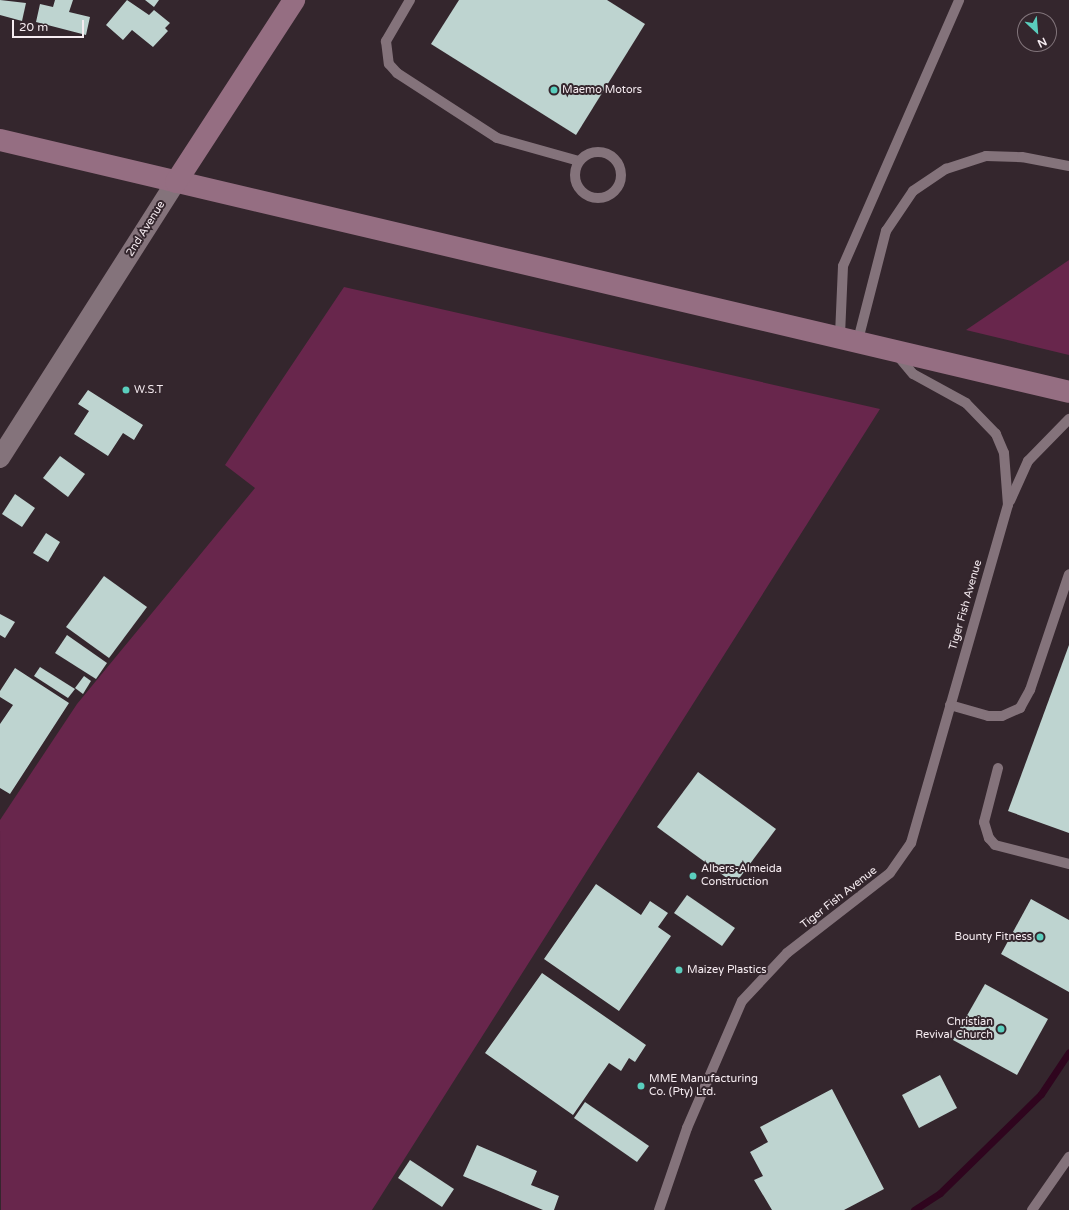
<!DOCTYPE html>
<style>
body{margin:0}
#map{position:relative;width:1069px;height:1210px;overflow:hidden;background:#34262d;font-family:"Varela Round",sans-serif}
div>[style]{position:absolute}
.green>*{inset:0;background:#68264c}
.stream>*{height:7px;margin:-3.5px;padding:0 3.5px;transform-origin:3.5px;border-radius:3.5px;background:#2f051e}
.building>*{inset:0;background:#bed4d0}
.lane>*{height:10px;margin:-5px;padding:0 5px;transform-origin:5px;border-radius:5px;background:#84737b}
.lane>.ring{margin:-5px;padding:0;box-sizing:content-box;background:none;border:10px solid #84737b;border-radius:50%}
.street>*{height:20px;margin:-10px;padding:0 10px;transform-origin:10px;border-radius:10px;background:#84737b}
.secondary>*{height:22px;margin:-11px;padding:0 11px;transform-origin:11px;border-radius:11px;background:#956e82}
.dots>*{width:11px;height:11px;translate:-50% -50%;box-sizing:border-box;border:2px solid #34262d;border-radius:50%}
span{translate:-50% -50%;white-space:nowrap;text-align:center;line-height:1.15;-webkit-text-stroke:4px #34262d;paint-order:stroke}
.poi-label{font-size:11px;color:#f6ecf1}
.left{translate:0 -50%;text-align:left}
.right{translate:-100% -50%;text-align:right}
.street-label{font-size:11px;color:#f6ecf1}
.north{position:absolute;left:1017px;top:12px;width:40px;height:40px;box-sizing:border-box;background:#34262d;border:1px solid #82757b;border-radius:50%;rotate:154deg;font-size:11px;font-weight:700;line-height:16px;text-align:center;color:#f6ecf1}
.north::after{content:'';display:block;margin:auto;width:14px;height:18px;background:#5acebd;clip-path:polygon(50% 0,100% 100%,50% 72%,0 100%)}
.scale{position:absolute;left:12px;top:20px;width:72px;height:18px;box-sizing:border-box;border:2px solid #f6ecf1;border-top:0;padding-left:5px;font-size:12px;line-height:14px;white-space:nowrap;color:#f6ecf1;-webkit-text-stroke:3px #34262d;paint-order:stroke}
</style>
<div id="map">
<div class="green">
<div style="clip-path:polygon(1069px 260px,1069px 355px,966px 330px)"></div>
<div style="clip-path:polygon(344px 287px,880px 409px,372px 1210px,1px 1210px,0 820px,77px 704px,255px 488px,225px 465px)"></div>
</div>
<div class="stream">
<div style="left:914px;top:1210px;width:31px;rotate:-33deg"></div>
<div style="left:940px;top:1193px;width:141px;rotate:-44.4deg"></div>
<div style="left:1041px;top:1094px;width:50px;rotate:-56.3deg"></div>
</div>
<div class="building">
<div style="clip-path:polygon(0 0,26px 3px,22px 21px,0 15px)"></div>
<div style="clip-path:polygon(55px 0,73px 0,69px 12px,90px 17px,86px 35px,36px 22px,40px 4px,53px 7px)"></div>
<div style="clip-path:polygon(127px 0,149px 15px,154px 10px,170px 23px,165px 28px,168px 31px,153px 47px,132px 30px,123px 40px,106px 25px)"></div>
<div style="clip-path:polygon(145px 0,159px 0,154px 7px)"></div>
<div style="clip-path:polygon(459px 0,607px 0,645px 24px,576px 135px,431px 44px)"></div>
<div style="clip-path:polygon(88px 390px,143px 425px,134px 440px,123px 433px,108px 456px,74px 434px,89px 411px,78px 404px)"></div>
<div style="clip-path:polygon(60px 456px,85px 474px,68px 497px,43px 478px)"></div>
<div style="clip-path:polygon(15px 494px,35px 508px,22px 527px,2px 514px)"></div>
<div style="clip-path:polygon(46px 533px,60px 542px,48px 562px,33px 553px)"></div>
<div style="clip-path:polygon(104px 576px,147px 607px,109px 658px,66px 627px)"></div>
<div style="clip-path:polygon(0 614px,15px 622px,5px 638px,0 635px)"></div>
<div style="clip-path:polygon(67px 635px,107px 663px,96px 679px,55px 653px)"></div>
<div style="clip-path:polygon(1069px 645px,1069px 833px,1008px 811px)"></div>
<div style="clip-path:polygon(40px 667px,75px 689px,68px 698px,34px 676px)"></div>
<div style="clip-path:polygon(15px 668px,69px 703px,10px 794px,0 788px,0 724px,13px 705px,0 697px,0 691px)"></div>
<div style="clip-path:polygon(84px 676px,91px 681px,83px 694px,75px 688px)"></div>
<div style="clip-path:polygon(698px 772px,776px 829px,735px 884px,657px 827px)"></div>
<div style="clip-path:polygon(596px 884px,641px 915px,650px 901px,668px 913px,658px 927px,671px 936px,619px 1011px,544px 959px)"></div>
<div style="clip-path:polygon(687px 895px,735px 928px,722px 946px,674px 913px)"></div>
<div style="clip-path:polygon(1031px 899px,1069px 920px,1069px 992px,1001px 954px)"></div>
<div style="clip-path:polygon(542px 973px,646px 1045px,635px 1062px,629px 1058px,621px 1071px,609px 1063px,573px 1115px,485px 1053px)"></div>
<div style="clip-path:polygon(985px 984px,1048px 1019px,1017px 1075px,953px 1040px)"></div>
<div style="clip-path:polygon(940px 1075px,957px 1108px,919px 1128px,902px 1095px)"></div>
<div style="clip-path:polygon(832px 1089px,884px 1189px,844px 1210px,772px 1210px,754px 1180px,763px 1176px,750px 1152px,768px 1142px,760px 1127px)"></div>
<div style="clip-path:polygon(585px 1102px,649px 1146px,637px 1162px,574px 1118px)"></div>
<div style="clip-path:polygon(477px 1145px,537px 1171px,531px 1185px,559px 1196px,554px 1210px,543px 1210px,463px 1176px)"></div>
<div style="clip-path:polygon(410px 1160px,454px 1189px,442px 1207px,398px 1178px)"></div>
</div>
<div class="lane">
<div style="left:410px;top:0;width:48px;rotate:120.3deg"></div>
<div style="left:386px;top:41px;width:23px;rotate:83deg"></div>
<div style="left:389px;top:64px;width:12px;rotate:48deg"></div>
<div style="left:397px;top:73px;width:119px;rotate:33deg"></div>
<div style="left:497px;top:138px;width:85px;rotate:15.7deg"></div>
<div class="ring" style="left:575px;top:152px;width:36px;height:36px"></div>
<div style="left:840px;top:335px;width:69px;rotate:-87.5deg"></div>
<div style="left:843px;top:266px;width:290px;rotate:-66.4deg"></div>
<div style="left:858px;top:340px;width:113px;rotate:-75.6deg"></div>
<div style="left:886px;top:231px;width:48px;rotate:-56deg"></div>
<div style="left:913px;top:191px;width:40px;rotate:-34deg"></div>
<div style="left:946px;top:169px;width:42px;rotate:-18deg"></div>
<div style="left:986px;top:156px;width:36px;rotate:2deg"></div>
<div style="left:1022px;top:157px;width:48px;rotate:10.8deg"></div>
<div style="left:1010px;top:501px;width:44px;rotate:-65.8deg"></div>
<div style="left:1028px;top:461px;width:59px;rotate:-45.7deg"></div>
<div style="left:950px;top:705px;width:40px;rotate:16deg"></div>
<div style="left:988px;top:716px;width:14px"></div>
<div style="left:1002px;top:716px;width:20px;rotate:-24deg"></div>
<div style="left:1020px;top:708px;width:21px;rotate:-61deg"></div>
<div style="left:1030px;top:690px;width:122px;rotate:-71.4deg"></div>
<div style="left:998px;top:768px;width:56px;rotate:104.5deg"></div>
<div style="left:984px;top:822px;width:17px;rotate:73deg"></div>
<div style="left:989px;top:838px;width:9px;rotate:49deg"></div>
<div style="left:995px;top:845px;width:76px;rotate:14.4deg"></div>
<div style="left:659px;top:1210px;width:87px;rotate:-71.1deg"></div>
<div style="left:687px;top:1128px;width:138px;rotate:-66.6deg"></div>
<div style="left:742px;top:1001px;width:66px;rotate:-46.8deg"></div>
<div style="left:787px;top:953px;width:130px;rotate:-37.8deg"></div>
<div style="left:890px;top:873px;width:37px;rotate:-55deg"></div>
<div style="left:911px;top:843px;width:352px;rotate:-74deg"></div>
<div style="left:1008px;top:505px;width:52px;rotate:-94.4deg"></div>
<div style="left:1004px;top:453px;width:21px;rotate:-113deg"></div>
<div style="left:996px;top:434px;width:43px;rotate:-134.1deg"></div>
<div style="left:966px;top:403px;width:60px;rotate:-151.3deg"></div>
<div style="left:913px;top:374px;width:26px;rotate:-130deg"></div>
<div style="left:1032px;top:1210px;width:65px;rotate:-55.1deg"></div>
</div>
<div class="street">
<div style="left:0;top:458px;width:327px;rotate:-57.5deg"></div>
</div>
<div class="secondary">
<div style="left:0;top:140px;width:1098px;rotate:13.26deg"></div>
<div style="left:176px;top:182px;width:217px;rotate:-57deg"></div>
</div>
<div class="dots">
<div style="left:554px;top:90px;background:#5acebd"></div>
<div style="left:126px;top:390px;background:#5acebd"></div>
<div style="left:693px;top:876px;background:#5acebd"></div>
<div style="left:1040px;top:937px;background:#5acebd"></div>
<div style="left:679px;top:970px;background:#5acebd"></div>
<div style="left:1001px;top:1029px;background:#5acebd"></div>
<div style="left:641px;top:1086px;background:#5acebd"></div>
</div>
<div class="poi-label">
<span class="left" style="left:562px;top:90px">Maemo Motors</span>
<span class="left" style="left:134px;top:390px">W.S.T</span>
<span class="left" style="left:701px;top:876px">Albers-Almeida<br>Construction</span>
<span class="right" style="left:1032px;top:937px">Bounty Fitness</span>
<span class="left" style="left:687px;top:970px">Maizey Plastics</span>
<span class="right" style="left:993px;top:1029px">Christian<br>Revival Church</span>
<span class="left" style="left:649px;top:1086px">MME Manufacturing<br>Co. (Pty) Ltd.</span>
</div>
<div class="street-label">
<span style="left:146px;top:229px;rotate:-58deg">2nd Avenue</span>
<span style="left:966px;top:605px;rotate:-74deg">Tiger Fish Avenue</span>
<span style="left:839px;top:898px;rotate:-38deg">Tiger Fish Avenue</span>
</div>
<div class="north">N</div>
<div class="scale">20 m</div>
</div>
